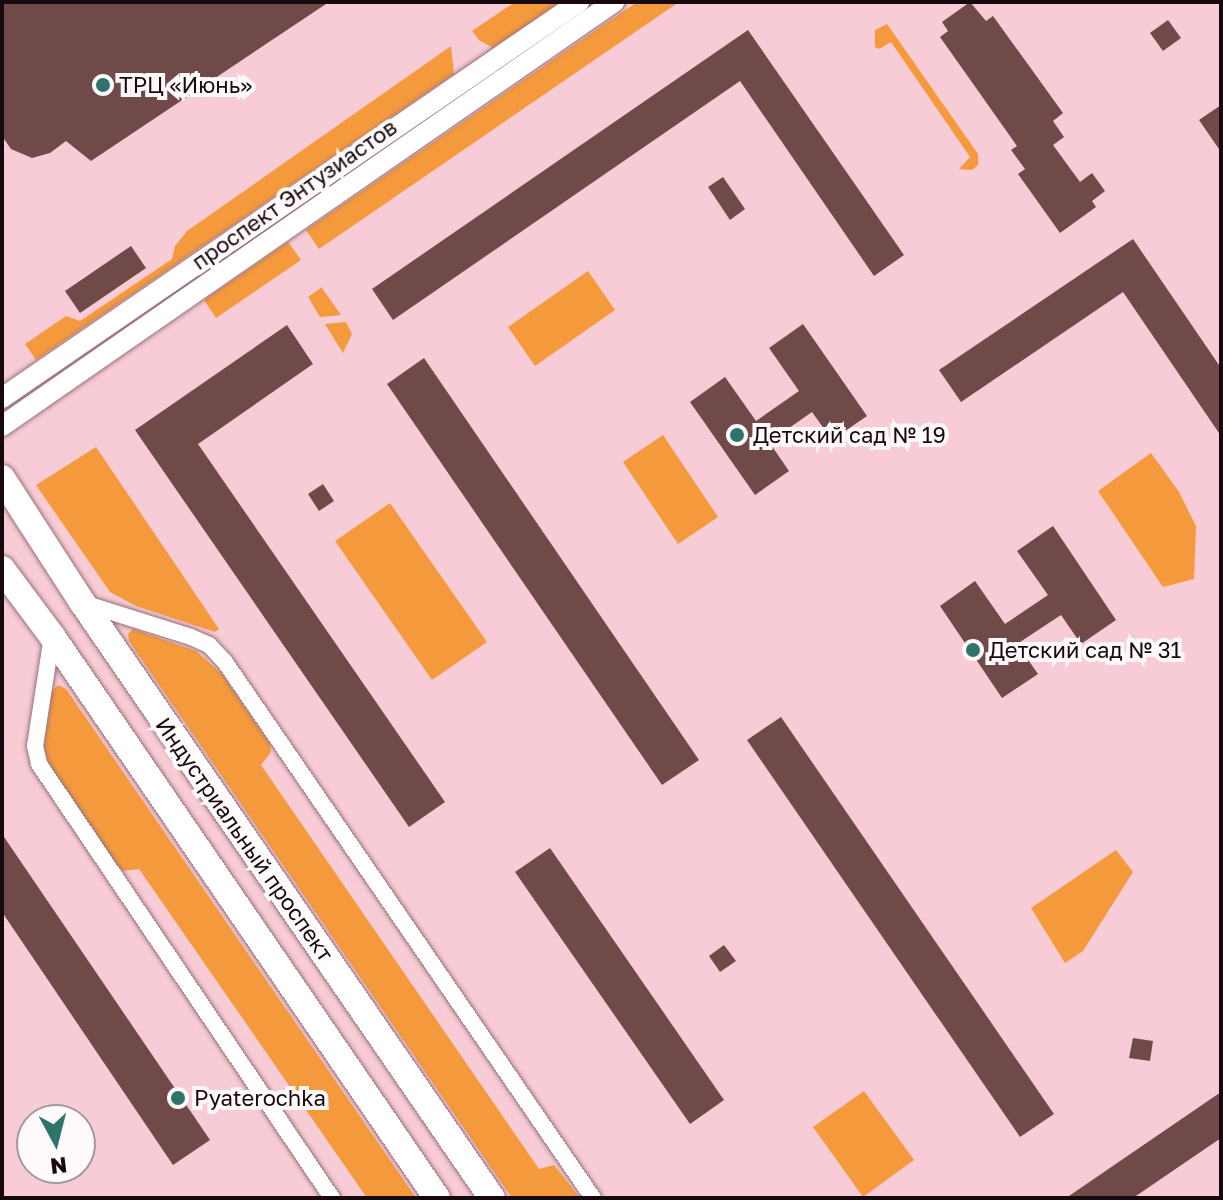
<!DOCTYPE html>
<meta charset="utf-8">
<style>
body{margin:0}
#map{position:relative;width:1223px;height:1200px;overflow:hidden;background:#f8ccd6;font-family:"Golos Text",sans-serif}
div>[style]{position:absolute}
.green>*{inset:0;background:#f59a3c}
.building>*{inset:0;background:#6f4a49}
.roads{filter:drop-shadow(0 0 2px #98717b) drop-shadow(0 0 2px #98717b)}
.minor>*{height:16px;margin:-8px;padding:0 8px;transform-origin:8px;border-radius:8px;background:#fff}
.tertiary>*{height:20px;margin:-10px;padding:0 10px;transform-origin:10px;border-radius:10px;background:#fff}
.primary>*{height:26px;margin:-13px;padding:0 13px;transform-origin:13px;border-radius:13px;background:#fff}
.dots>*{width:22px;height:22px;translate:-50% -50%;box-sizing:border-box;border:4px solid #fef9fa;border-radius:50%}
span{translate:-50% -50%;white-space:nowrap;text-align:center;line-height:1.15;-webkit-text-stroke:8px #fef9fa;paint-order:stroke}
.poi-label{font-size:22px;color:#17090d}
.left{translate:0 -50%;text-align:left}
.street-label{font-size:22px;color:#17090d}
.frame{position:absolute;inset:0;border:4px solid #17090d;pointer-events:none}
.north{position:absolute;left:16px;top:1104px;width:80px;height:80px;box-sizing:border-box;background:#fef9fa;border:2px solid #a2999b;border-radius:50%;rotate:173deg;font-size:22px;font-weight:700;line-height:32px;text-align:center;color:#17090d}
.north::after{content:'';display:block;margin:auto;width:28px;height:36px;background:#2e746a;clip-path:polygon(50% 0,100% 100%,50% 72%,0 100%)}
</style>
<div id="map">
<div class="green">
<div style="clip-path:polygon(515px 2px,560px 2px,493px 48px,479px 40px,472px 31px)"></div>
<div style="clip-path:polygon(637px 2px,679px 2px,319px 249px,306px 230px)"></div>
<div style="clip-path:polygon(887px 24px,978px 154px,978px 165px,972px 170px,959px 169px,970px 157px,891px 42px,879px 49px,875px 47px,875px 30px)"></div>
<div style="clip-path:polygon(451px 46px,454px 74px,36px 360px,25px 344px,66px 316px,80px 321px,172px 259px,175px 246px,187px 231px)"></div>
<div style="clip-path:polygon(288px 242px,301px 260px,216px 318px,204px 300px)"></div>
<div style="clip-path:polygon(588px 271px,615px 310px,535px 366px,508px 327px)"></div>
<div style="clip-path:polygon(322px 287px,322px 288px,341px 315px,320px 317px,308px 297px)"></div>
<div style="clip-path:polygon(346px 322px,352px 334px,343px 353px,325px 324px)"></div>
<div style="clip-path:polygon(663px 435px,718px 517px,678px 544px,623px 462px)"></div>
<div style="clip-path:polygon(96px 447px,219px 629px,215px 632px,136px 606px,110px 592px,36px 485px)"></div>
<div style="clip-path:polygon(1151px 453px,1179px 492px,1196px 526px,1194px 579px,1163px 587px,1098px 491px)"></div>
<div style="clip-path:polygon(390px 503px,487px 642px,432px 680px,335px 541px)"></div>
<div style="clip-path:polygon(133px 629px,196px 651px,222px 674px,270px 744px,271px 752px,261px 765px,539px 1169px,554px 1165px,580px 1198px,512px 1198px,129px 641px,128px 634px)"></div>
<div style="clip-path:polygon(58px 685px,66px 689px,416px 1198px,367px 1198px,139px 869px,123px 871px,116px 866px,48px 762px,44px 748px,51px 692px)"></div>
<div style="clip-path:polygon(1116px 850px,1133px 872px,1083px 951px,1065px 963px,1031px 908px)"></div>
<div style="clip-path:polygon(864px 1091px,914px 1160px,863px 1197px,813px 1127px)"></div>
</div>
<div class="building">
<div style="clip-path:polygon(2px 2px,329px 2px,91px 161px,66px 141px,50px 153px,32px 158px,11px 149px,2px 136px)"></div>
<div style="clip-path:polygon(970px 2px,986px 21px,993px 16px,1063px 113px,1053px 121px,1064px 137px,1053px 145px,1080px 182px,1092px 173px,1105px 191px,1092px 201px,1096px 207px,1060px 233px,1018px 174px,1025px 169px,1011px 150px,1017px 146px,940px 37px,948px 31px,942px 22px)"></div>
<div style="clip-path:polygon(1168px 20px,1181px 38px,1163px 51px,1150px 33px)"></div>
<div style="clip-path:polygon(748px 30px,904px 255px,874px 276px,740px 81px,393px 320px,372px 289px)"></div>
<div style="clip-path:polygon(1221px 105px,1221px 152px,1199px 120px)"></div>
<div style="clip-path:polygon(723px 177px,745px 209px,730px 220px,708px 187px)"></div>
<div style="clip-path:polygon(1133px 239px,1221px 368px,1221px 436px,1123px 292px,961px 402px,939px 370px)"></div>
<div style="clip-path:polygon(131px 246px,146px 268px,80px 313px,65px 291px)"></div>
<div style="clip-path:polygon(803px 324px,867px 416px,832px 440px,812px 412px,769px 442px,789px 471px,755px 495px,690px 402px,725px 377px,756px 421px,799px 391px,769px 348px)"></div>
<div style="clip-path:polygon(287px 325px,313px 364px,198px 444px,445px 802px,409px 827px,135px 430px)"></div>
<div style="clip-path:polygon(424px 358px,699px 760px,662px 785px,387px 384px)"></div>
<div style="clip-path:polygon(323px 484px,334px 501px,319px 511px,308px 494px)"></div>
<div style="clip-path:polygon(1053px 526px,1116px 620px,1081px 644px,1061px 615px,1017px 644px,1038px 674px,1002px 698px,940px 606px,975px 581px,1005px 624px,1048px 595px,1017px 551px)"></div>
<div style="clip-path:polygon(781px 717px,1054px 1114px,1020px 1137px,747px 740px)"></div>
<div style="clip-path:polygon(2px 834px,210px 1140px,173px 1165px,2px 912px)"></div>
<div style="clip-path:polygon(550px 848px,724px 1100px,690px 1124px,515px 872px)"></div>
<div style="clip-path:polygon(724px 945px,736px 961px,720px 972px,709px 956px)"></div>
<div style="clip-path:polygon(1133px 1038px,1153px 1041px,1150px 1061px,1129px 1058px)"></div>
<div style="clip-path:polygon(1221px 1092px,1221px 1138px,1133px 1198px,1066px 1198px)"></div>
</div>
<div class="roads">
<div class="minor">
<div style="left:83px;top:603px;width:113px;rotate:17.5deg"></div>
<div style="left:191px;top:637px;width:20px;rotate:24deg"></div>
<div style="left:209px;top:645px;width:23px;rotate:47deg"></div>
<div style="left:225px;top:662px;width:650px;rotate:55.53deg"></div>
<div style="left:52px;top:636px;width:111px;rotate:98.8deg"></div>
<div style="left:35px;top:746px;width:18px;rotate:77deg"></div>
<div style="left:39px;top:764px;width:524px;rotate:55.98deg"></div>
</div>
<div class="tertiary">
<div style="left:2px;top:398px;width:700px;rotate:-34.46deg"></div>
<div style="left:2px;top:426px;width:745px;rotate:-34.71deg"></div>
</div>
<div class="primary">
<div style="left:2px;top:478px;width:148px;rotate:57.2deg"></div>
<div style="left:82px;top:602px;width:723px;rotate:55.48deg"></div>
<div style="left:2px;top:569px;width:84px;rotate:53.3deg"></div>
<div style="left:52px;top:636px;width:681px;rotate:55.59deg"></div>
</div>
</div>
<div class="dots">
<div style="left:103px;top:85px;background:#2e746a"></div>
<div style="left:737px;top:435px;background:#2e746a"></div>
<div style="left:973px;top:650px;background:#2e746a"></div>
<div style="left:178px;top:1098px;background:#2e746a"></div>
</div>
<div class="poi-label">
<span class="left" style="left:119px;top:85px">ТРЦ «Июнь»</span>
<span class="left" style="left:753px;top:435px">Детский сад № 19</span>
<span class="left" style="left:989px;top:650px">Детский сад № 31</span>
<span class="left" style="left:194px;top:1098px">Pyaterochka</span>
</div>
<div class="street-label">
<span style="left:294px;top:194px;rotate:-35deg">проспект Энтузиастов</span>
<span style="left:245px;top:839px;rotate:55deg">Индустриальный проспект</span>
</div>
<div class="frame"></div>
<div class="north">N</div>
</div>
